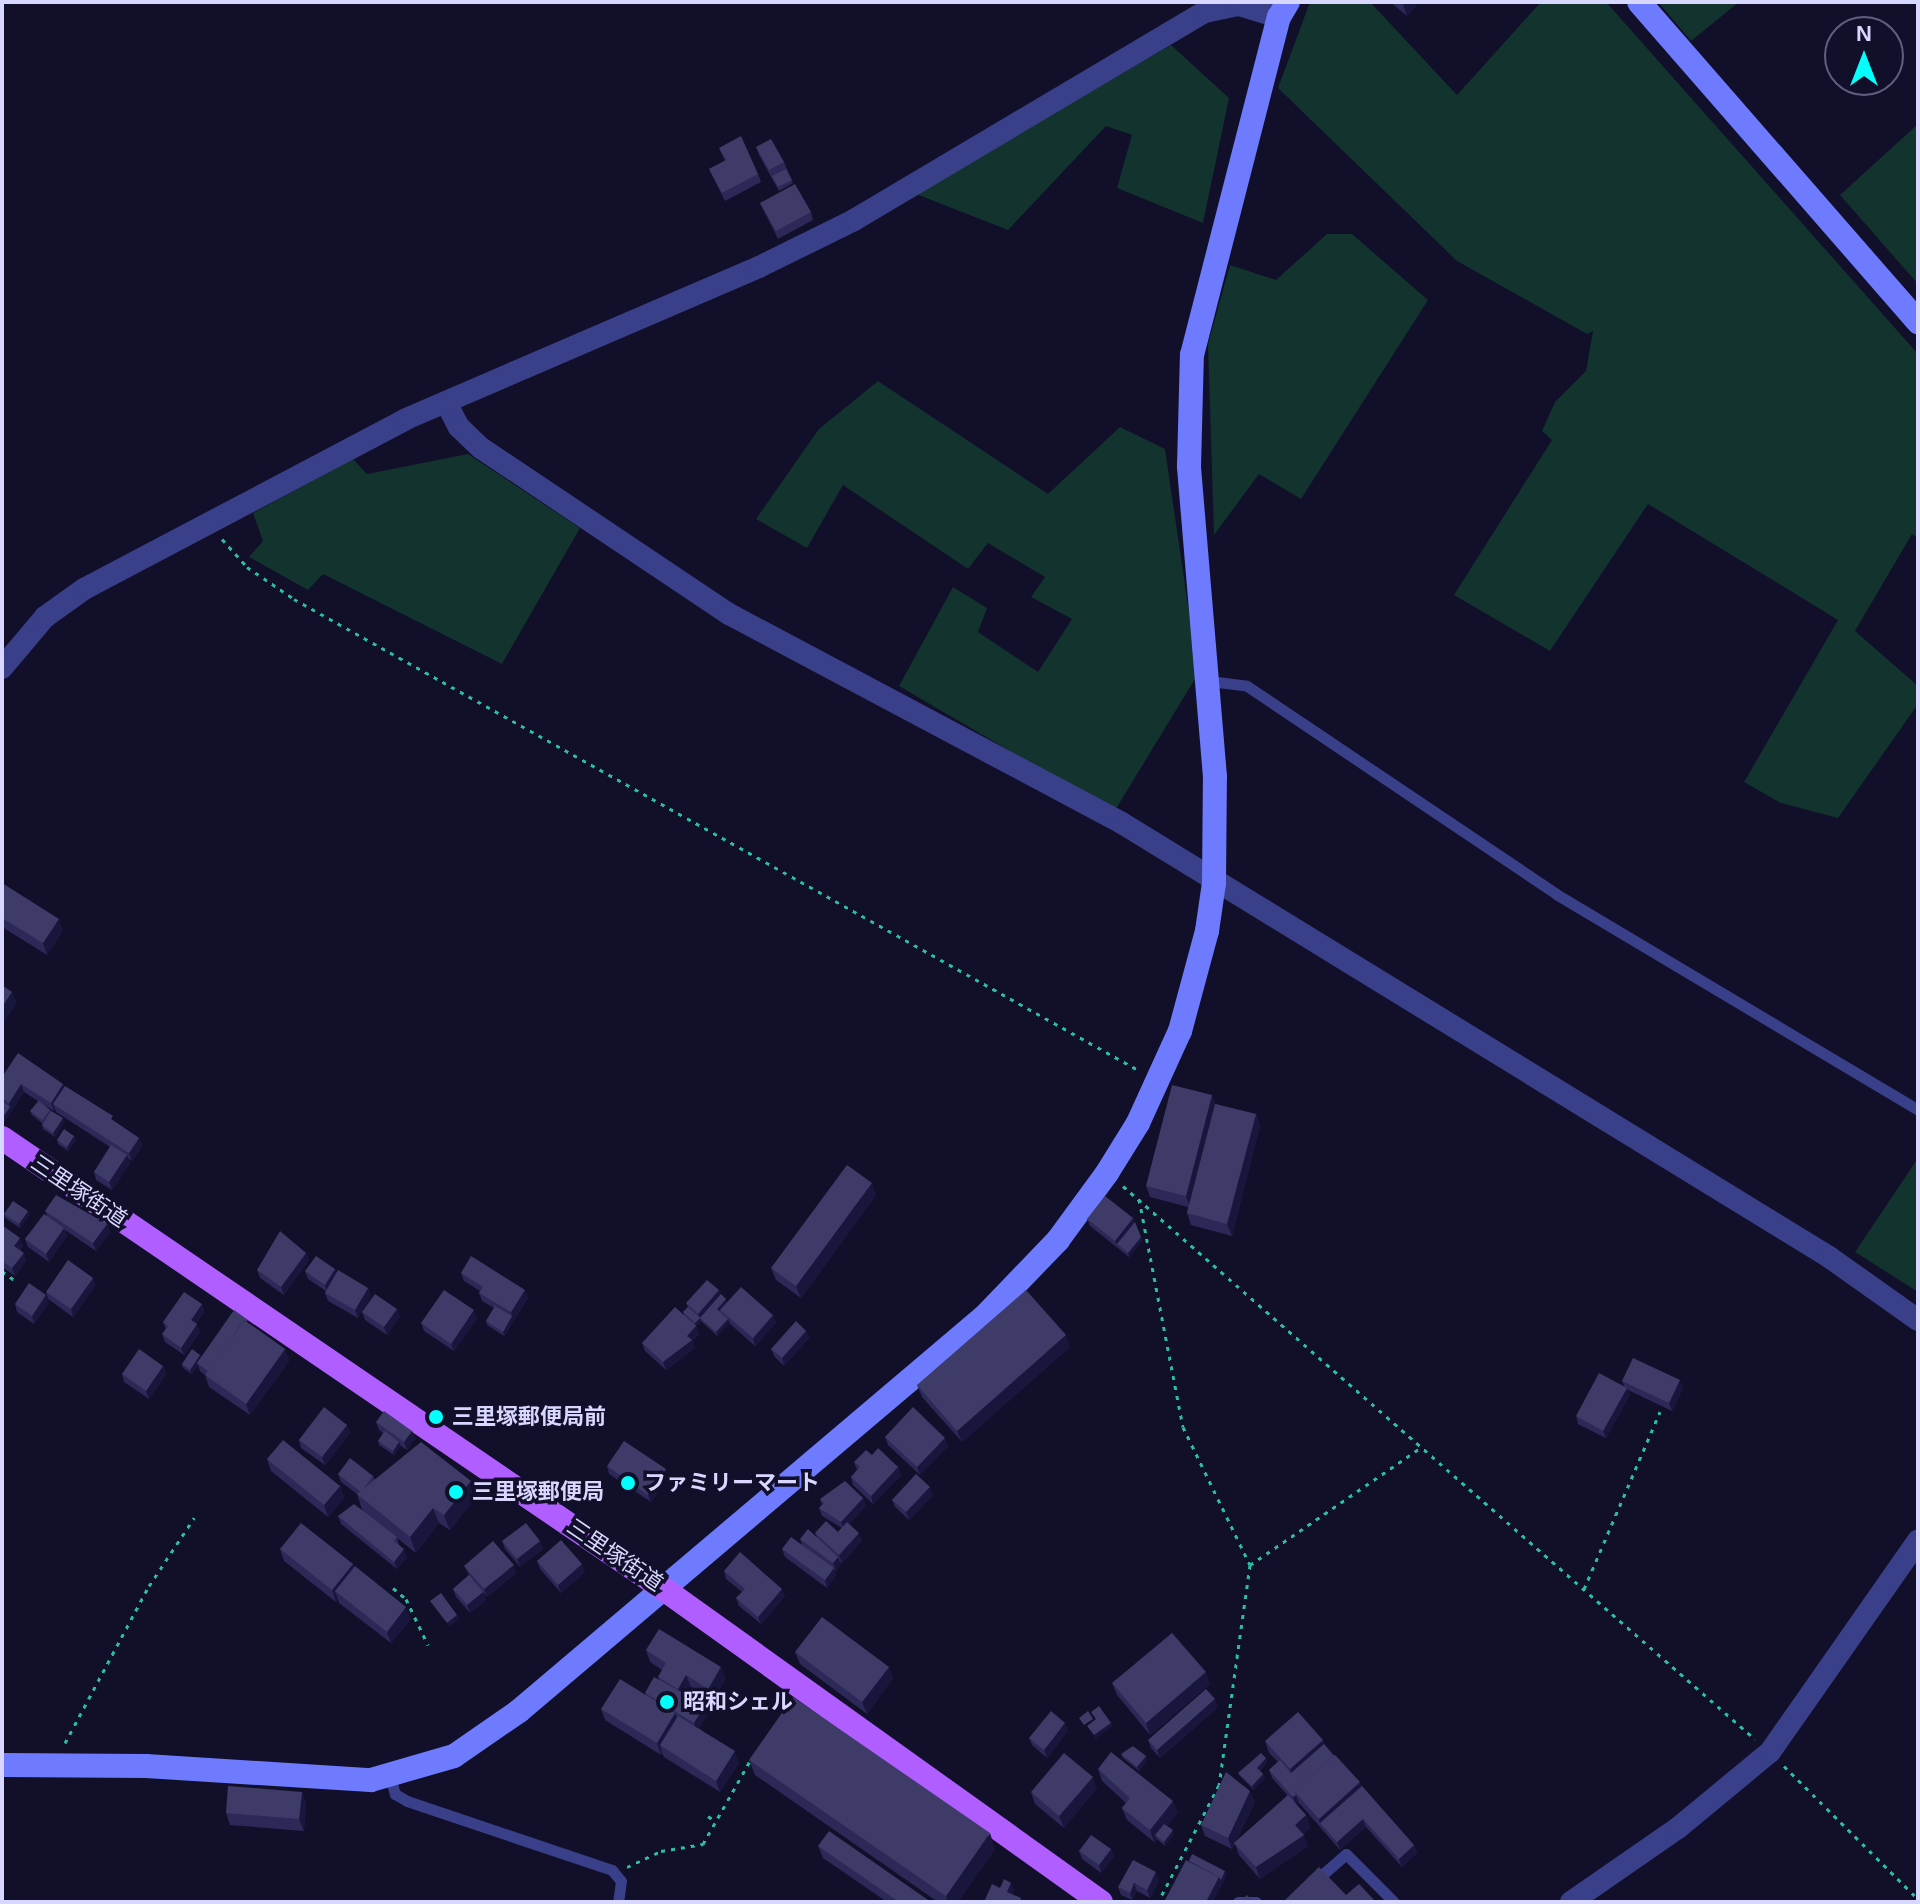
<!DOCTYPE html>
<meta charset="utf-8">
<style>
body{margin:0}
#map{position:relative;width:1920px;height:1904px;overflow:hidden;background:#110f29;font-family:Helvetica,"Noto Sans JP",sans-serif}
div>[style]{position:absolute}
.green>*{inset:0;background:#12332e}
.path>*{height:3px;margin-top:-1.5px;transform-origin:0;background:repeating-linear-gradient(90deg,#2cbea4 0 4px,transparent 0 10px)}
.lane>*{height:11px;margin:-5.5px;padding:0 5.5px;transform-origin:5.5px;border-radius:5.5px;background:#393f89}
.street>*{height:22px;margin:-11px;padding:0 11px;transform-origin:11px;border-radius:11px;background:#393f89}
.secondary>*{height:24px;margin:-12px;padding:0 12px;transform-origin:12px;border-radius:12px;background:#6e7bff}
.primary>*{height:24px;margin:-12px;padding:0 12px;transform-origin:12px;border-radius:12px;background:#b05eff}
.wall>*{inset:0;background:#2c2857}
.shaded-wall>*{inset:0;background:#19163d}
.building>*{inset:0;background:#3e3b69}
.dots>*{width:22px;height:22px;translate:-50% -50%;box-sizing:border-box;border:4px solid #110f29;border-radius:50%}
span{translate:-50% -50%;white-space:nowrap;text-align:center;line-height:1.15;-webkit-text-stroke:7px #110f29;paint-order:stroke}
.street-label{font-size:22px;color:#d7d7ff}
.poi-label{font-size:22px;color:#d7d7ff;font-weight:700}
.left{translate:0 -50%;text-align:left}
.frame{position:absolute;inset:0;border:4px solid #d7d7ff;pointer-events:none}
.north{position:absolute;left:1824px;top:16px;width:80px;height:80px;box-sizing:border-box;background:#110f29;border:2px solid #605f7f;border-radius:50%;rotate:0deg;font-size:22px;font-weight:700;line-height:32px;text-align:center;color:#d7d7ff}
.north::after{content:'';display:block;margin:auto;width:28px;height:36px;background:#03fffb;clip-path:polygon(50% 0,100% 100%,50% 72%,0 100%)}
</style>
<div id="map">
<div class="green">
<div style="clip-path:polygon(1310px 2px,1370px 2px,1457px 95px,1541px 2px,1606px 2px,1918px 354px,1918px 538px,1912px 534px,1855px 631px,1918px 686px,1918px 704px,1838px 818px,1781px 803px,1744px 782px,1838px 620px,1648px 504px,1550px 651px,1454px 595px,1552px 440px,1542px 431px,1555px 402px,1586px 371px,1593px 331px,1587px 334px,1457px 261px,1278px 88px)"></div>
<div style="clip-path:polygon(1658px 2px,1739px 2px,1691px 41px)"></div>
<div style="clip-path:polygon(1171px 45px,1229px 98px,1203px 223px,1117px 188px,1132px 135px,1106px 126px,1008px 230px,916px 194px)"></div>
<div style="clip-path:polygon(1918px 124px,1918px 284px,1840px 195px)"></div>
<div style="clip-path:polygon(1327px 234px,1352px 234px,1428px 300px,1301px 499px,1259px 474px,1214px 535px,1208px 344px,1230px 265px,1276px 280px)"></div>
<div style="clip-path:polygon(878px 381px,1048px 494px,1120px 427px,1165px 449px,1198px 674px,1114px 812px,899px 686px,953px 587px,987px 608px,978px 632px,1038px 672px,1072px 619px,1031px 597px,1045px 577px,988px 543px,968px 569px,843px 485px,807px 548px,756px 519px,819px 429px)"></div>
<div style="clip-path:polygon(468px 454px,580px 528px,502px 664px,323px 574px,308px 590px,249px 557px,263px 541px,253px 513px,353px 459px,367px 474px)"></div>
<div style="clip-path:polygon(1918px 1158px,1918px 1292px,1855px 1252px)"></div>
</div>
<div class="path">
<div style="left:222px;top:539px;width:38px;rotate:48deg"></div>
<div style="left:247px;top:567px;width:57px;rotate:34.2deg"></div>
<div style="left:294px;top:599px;width:967px;rotate:29.16deg"></div>
<div style="left:1123px;top:1186px;width:840px;rotate:41.19deg"></div>
<div style="left:1139px;top:1199px;width:232px;rotate:79.1deg"></div>
<div style="left:1183px;top:1427px;width:153px;rotate:64.1deg"></div>
<div style="left:1250px;top:1565px;width:222px;rotate:98deg"></div>
<div style="left:1219px;top:1785px;width:132px;rotate:117.5deg"></div>
<div style="left:2px;top:1271px;width:19px;rotate:36deg"></div>
<div style="left:1250px;top:1565px;width:206px;rotate:-34.5deg"></div>
<div style="left:393px;top:1588px;width:17px;rotate:40deg"></div>
<div style="left:406px;top:1599px;width:51px;rotate:64.4deg"></div>
<div style="left:1584px;top:1589px;width:193px;rotate:-66.8deg"></div>
<div style="left:65px;top:1743px;width:178px;rotate:-61.9deg"></div>
<div style="left:149px;top:1586px;width:82px;rotate:-56.5deg"></div>
<div style="left:1784px;top:1766px;width:189px;rotate:44.8deg"></div>
<div style="left:708px;top:1816px;width:10px;rotate:37deg"></div>
<div style="left:627px;top:1867px;width:38px;rotate:-25deg"></div>
<div style="left:661px;top:1851px;width:43px;rotate:-9.5deg"></div>
<div style="left:703px;top:1844px;width:95px;rotate:-60.5deg"></div>
</div>
<div class="lane">
<div style="left:1209px;top:681px;width:38px;rotate:7deg"></div>
<div style="left:1247px;top:686px;width:372px;rotate:33.9deg"></div>
<div style="left:1556px;top:894px;width:422px;rotate:30.8deg"></div>
<div style="left:390px;top:1777px;width:18px;rotate:74deg"></div>
<div style="left:395px;top:1794px;width:14px;rotate:30deg"></div>
<div style="left:407px;top:1801px;width:216px;rotate:18.6deg"></div>
<div style="left:612px;top:1870px;width:14px;rotate:51deg"></div>
<div style="left:621px;top:1881px;width:21px;rotate:98deg"></div>
<div style="left:1238px;top:1902px;width:18px"></div>
<div style="left:1291px;top:1902px;width:73px;rotate:-41.1deg"></div>
<div style="left:1346px;top:1854px;width:68px;rotate:45deg"></div>
</div>
<div class="street">
<div style="left:446px;top:402px;width:28px;rotate:63deg"></div>
<div style="left:459px;top:427px;width:30px;rotate:44deg"></div>
<div style="left:481px;top:448px;width:298px;rotate:33.8deg"></div>
<div style="left:729px;top:614px;width:445px;rotate:28deg"></div>
<div style="left:1122px;top:823px;width:830px;rotate:31.54deg"></div>
<div style="left:1829px;top:1257px;width:109px;rotate:35.3deg"></div>
<div style="left:2px;top:668px;width:67px;rotate:-49.9deg"></div>
<div style="left:45px;top:617px;width:48px;rotate:-35.7deg"></div>
<div style="left:84px;top:589px;width:364px;rotate:-27.8deg"></div>
<div style="left:406px;top:419px;width:384px;rotate:-23.3deg"></div>
<div style="left:759px;top:267px;width:106px;rotate:-26.3deg"></div>
<div style="left:854px;top:220px;width:408px;rotate:-30.7deg"></div>
<div style="left:1205px;top:12px;width:35px;rotate:-12deg"></div>
<div style="left:1239px;top:5px;width:42px;rotate:16.7deg"></div>
<div style="left:1571px;top:1902px;width:130px;rotate:-34.7deg"></div>
<div style="left:1678px;top:1828px;width:119px;rotate:-39.6deg"></div>
<div style="left:1770px;top:1752px;width:258px;rotate:-55deg"></div>
</div>
<div class="secondary">
<div style="left:1639px;top:2px;width:425px;rotate:48.9deg"></div>
<div style="left:2px;top:1765px;width:144px;rotate:0.4deg"></div>
<div style="left:146px;top:1766px;width:225px;rotate:3.6deg"></div>
<div style="left:371px;top:1780px;width:86px;rotate:-16.1deg"></div>
<div style="left:454px;top:1756px;width:79px;rotate:-34.7deg"></div>
<div style="left:519px;top:1711px;width:609px;rotate:-40.28deg"></div>
<div style="left:984px;top:1317px;width:107px;rotate:-46.1deg"></div>
<div style="left:1058px;top:1240px;width:83px;rotate:-53.8deg"></div>
<div style="left:1107px;top:1173px;width:59px;rotate:-58.2deg"></div>
<div style="left:1138px;top:1123px;width:101px;rotate:-65.5deg"></div>
<div style="left:1180px;top:1031px;width:104px;rotate:-74.9deg"></div>
<div style="left:1207px;top:931px;width:49px;rotate:-81.7deg"></div>
<div style="left:1214px;top:883px;width:106px;rotate:-89.5deg"></div>
<div style="left:1215px;top:777px;width:312px;rotate:-94.8deg"></div>
<div style="left:1189px;top:466px;width:111px;rotate:-88.5deg"></div>
<div style="left:1192px;top:355px;width:349px;rotate:-75.6deg"></div>
<div style="left:1279px;top:17px;width:17px;rotate:-59deg"></div>
</div>
<div class="primary">
<div style="left:2px;top:1138px;width:802px;rotate:34.28deg"></div>
<div style="left:665px;top:1590px;width:536px;rotate:35.59deg"></div>
</div>
<div class="wall">
<div style="clip-path:polygon(1390px 2px,1419px 2px,1407px 16px)"></div>
<div style="clip-path:polygon(756px 147px,784px 162px,793px 183px,779px 191px,759px 155px)"></div>
<div style="clip-path:polygon(719px 148px,758px 174px,761px 182px,725px 201px,709px 169px,725px 161px)"></div>
<div style="clip-path:polygon(760px 203px,811px 212px,813px 220px,778px 239px)"></div>
<div style="clip-path:polygon(2px 883px,63px 930px,47px 955px,2px 927px)"></div>
<div style="clip-path:polygon(2px 1077px,63px 1084px,64px 1087px,139px 1138px,142px 1146px,132px 1161px,128px 1158px,130px 1163px,112px 1190px,96px 1180px,94px 1172px,110px 1147px,56px 1112px,55px 1109px,54px 1111px,44px 1105px,64px 1122px,55px 1137px,43px 1129px,42px 1125px,43px 1124px,32px 1115px,30px 1111px,38px 1101px,24px 1092px,5px 1121px,2px 1120px)"></div>
<div style="clip-path:polygon(1212px 1095px,1215px 1104px,1256px 1114px,1260px 1126px,1232px 1236px,1191px 1225px,1187px 1213px,1188px 1207px,1150px 1197px,1146px 1186px)"></div>
<div style="clip-path:polygon(74px 1136px,76px 1140px,68px 1151px,58px 1144px,57px 1140px)"></div>
<div style="clip-path:polygon(876px 1195px,801px 1298px,776px 1280px,771px 1268px)"></div>
<div style="clip-path:polygon(28px 1211px,29px 1215px,20px 1228px,5px 1218px,4px 1214px)"></div>
<div style="clip-path:polygon(45px 1211px,107px 1224px,110px 1232px,96px 1251px,65px 1230px,67px 1236px,49px 1262px,28px 1247px,25px 1239px,47px 1216px)"></div>
<div style="clip-path:polygon(1133px 1218px,1142px 1241px,1129px 1257px,1090px 1226px,1087px 1219px)"></div>
<div style="clip-path:polygon(2px 1225px,23px 1246px,20px 1250px,26px 1260px,15px 1276px,2px 1267px)"></div>
<div style="clip-path:polygon(306px 1253px,309px 1260px,284px 1295px,260px 1278px,257px 1270px)"></div>
<div style="clip-path:polygon(335px 1269px,337px 1273px,368px 1288px,371px 1296px,358px 1318px,328px 1301px,325px 1293px,326px 1291px,308px 1279px,305px 1271px)"></div>
<div style="clip-path:polygon(461px 1273px,528px 1298px,504px 1336px,487px 1325px,486px 1321px,494px 1308px,482px 1301px,479px 1293px,480px 1291px,464px 1281px)"></div>
<div style="clip-path:polygon(93px 1278px,95px 1286px,73px 1317px,48px 1299px,46px 1292px)"></div>
<div style="clip-path:polygon(721px 1294px,727px 1302px,773px 1315px,776px 1323px,755px 1346px,729px 1323px,717px 1336px,701px 1321px,696px 1326px,699px 1334px,692px 1341px,695px 1348px,666px 1370px,645px 1351px,642px 1343px,684px 1315px,683px 1312px,688px 1307px,686px 1303px)"></div>
<div style="clip-path:polygon(49px 1303px,34px 1324px,17px 1312px,15px 1304px)"></div>
<div style="clip-path:polygon(202px 1304px,204px 1312px,196px 1324px,200px 1332px,184px 1355px,165px 1342px,162px 1334px,166px 1330px,163px 1322px)"></div>
<div style="clip-path:polygon(397px 1309px,400px 1317px,387px 1335px,365px 1320px,362px 1312px)"></div>
<div style="clip-path:polygon(477px 1318px,454px 1351px,424px 1331px,421px 1323px)"></div>
<div style="clip-path:polygon(250px 1324px,285px 1349px,289px 1361px,250px 1415px,209px 1387px,205px 1375px,200px 1371px,198px 1365px,192px 1374px,183px 1368px,182px 1364px,200px 1355px,201px 1357px)"></div>
<div style="clip-path:polygon(806px 1331px,809px 1338px,784px 1366px,774px 1356px,771px 1349px)"></div>
<div style="clip-path:polygon(1070px 1347px,962px 1442px,922px 1397px,917px 1385px)"></div>
<div style="clip-path:polygon(163px 1366px,166px 1374px,149px 1399px,124px 1382px,122px 1374px)"></div>
<div style="clip-path:polygon(1622px 1381px,1683px 1388px,1672px 1411px,1628px 1390px,1630px 1395px,1606px 1438px,1578px 1424px,1576px 1416px,1624px 1386px)"></div>
<div style="clip-path:polygon(376px 1422px,412px 1431px,415px 1438px,407px 1450px,401px 1446px,394px 1455px,379px 1445px,378px 1441px,383px 1433px,379px 1430px)"></div>
<div style="clip-path:polygon(347px 1425px,350px 1433px,325px 1465px,301px 1448px,299px 1440px)"></div>
<div style="clip-path:polygon(885px 1437px,948px 1446px,920px 1475px,888px 1445px)"></div>
<div style="clip-path:polygon(267px 1459px,340px 1486px,344px 1498px,328px 1517px,271px 1471px)"></div>
<div style="clip-path:polygon(854px 1462px,898px 1467px,901px 1475px,873px 1504px,853px 1485px,851px 1477px,857px 1470px)"></div>
<div style="clip-path:polygon(607px 1466px,668px 1477px,651px 1502px,609px 1474px)"></div>
<div style="clip-path:polygon(338px 1474px,373px 1476px,375px 1480px,477px 1496px,450px 1530px,439px 1523px,416px 1553px,397px 1538px,399px 1545px,407px 1557px,397px 1569px,341px 1524px,338px 1516px,362px 1510px,357px 1494px,341px 1482px)"></div>
<div style="clip-path:polygon(933px 1495px,909px 1520px,895px 1507px,892px 1500px)"></div>
<div style="clip-path:polygon(863px 1498px,866px 1506px,849px 1524px,862px 1541px,842px 1563px,839px 1561px,841px 1564px,836px 1571px,834px 1570px,836px 1575px,827px 1588px,785px 1557px,782px 1549px,802px 1545px,800px 1539px,817px 1537px,815px 1533px,838px 1532px,842px 1528px,822px 1516px,819px 1508px,822px 1505px,820px 1499px)"></div>
<div style="clip-path:polygon(502px 1541px,540px 1541px,543px 1549px,520px 1567px,505px 1549px)"></div>
<div style="clip-path:polygon(280px 1549px,353px 1564px,354px 1567px,411px 1619px,391px 1643px,339px 1603px,338px 1599px,336px 1602px,284px 1561px)"></div>
<div style="clip-path:polygon(537px 1561px,585px 1572px,561px 1593px,540px 1569px)"></div>
<div style="clip-path:polygon(464px 1566px,516px 1573px,487px 1597px,483px 1592px,486px 1600px,470px 1613px,456px 1597px,453px 1589px,469px 1575px)"></div>
<div style="clip-path:polygon(724px 1571px,785px 1596px,761px 1624px,739px 1606px,736px 1598px,742px 1592px,726px 1579px)"></div>
<div style="clip-path:polygon(646px 1650px,726px 1679px,712px 1700px,691px 1687px,686px 1695px,705px 1705px,708px 1713px,699px 1728px,739px 1763px,720px 1792px,664px 1757px,662px 1753px,661px 1755px,605px 1720px,601px 1709px,645px 1695px,659px 1680px,658px 1677px,662px 1670px,650px 1662px)"></div>
<div style="clip-path:polygon(795px 1652px,889px 1667px,893px 1678px,867px 1714px,800px 1664px)"></div>
<div style="clip-path:polygon(1112px 1683px,1210px 1684px,1150px 1735px,1117px 1695px)"></div>
<div style="clip-path:polygon(1218px 1707px,1160px 1758px,1151px 1748px,1148px 1740px)"></div>
<div style="clip-path:polygon(1068px 1731px,1047px 1758px,1032px 1745px,1029px 1738px)"></div>
<div style="clip-path:polygon(1323px 1740px,1324px 1744px,1414px 1845px,1417px 1853px,1402px 1867px,1366px 1827px,1340px 1850px,1299px 1803px,1296px 1805px,1306px 1815px,1310px 1827px,1303px 1834px,1308px 1846px,1260px 1879px,1239px 1855px,1235px 1844px,1232px 1849px,1205px 1836px,1201px 1825px,1255px 1802px,1236px 1841px,1288px 1796px,1272px 1778px,1269px 1770px,1278px 1762px,1269px 1753px,1265px 1741px)"></div>
<div style="clip-path:polygon(1121px 1754px,1146px 1756px,1147px 1760px,1139px 1771px,1123px 1758px)"></div>
<div style="clip-path:polygon(1266px 1758px,1267px 1762px,1260px 1771px,1263px 1774px,1265px 1778px,1254px 1790px,1240px 1776px,1238px 1773px)"></div>
<div style="clip-path:polygon(749px 1760px,995px 1849px,958px 1902px,938px 1902px,755px 1775px)"></div>
<div style="clip-path:polygon(1098px 1769px,1178px 1813px,1167px 1826px,1174px 1834px,1165px 1846px,1157px 1839px,1154px 1842px,1127px 1820px,1122px 1808px,1126px 1803px,1102px 1781px)"></div>
<div style="clip-path:polygon(1097px 1788px,1064px 1828px,1035px 1804px,1031px 1792px)"></div>
<div style="clip-path:polygon(302px 1792px,306px 1804px,304px 1831px,230px 1825px,226px 1813px)"></div>
<div style="clip-path:polygon(818px 1846px,931px 1902px,887px 1902px,823px 1858px)"></div>
<div style="clip-path:polygon(1111px 1849px,1114px 1857px,1101px 1873px,1082px 1859px,1079px 1851px)"></div>
<div style="clip-path:polygon(1159px 1880px,1150px 1898px,1137px 1891px,1132px 1900px,1121px 1895px,1118px 1887px)"></div>
</div>
<div class="shaded-wall">
<div style="clip-path:polygon(1402px 2px,1419px 2px,1407px 16px)"></div>
<div style="clip-path:polygon(59px 919px,63px 930px,47px 955px,43px 943px)"></div>
<div style="clip-path:polygon(12px 992px,17px 1003px,2px 1025px,2px 1007px)"></div>
<div style="clip-path:polygon(21px 1084px,24px 1092px,5px 1121px,3px 1117px,10px 1107px,9px 1103px)"></div>
<div style="clip-path:polygon(63px 1084px,66px 1092px,53px 1104px,55px 1109px,54px 1111px,51px 1103px)"></div>
<div style="clip-path:polygon(1212px 1095px,1216px 1107px,1190px 1208px,1186px 1196px)"></div>
<div style="clip-path:polygon(1256px 1114px,1260px 1126px,1232px 1236px,1227px 1224px)"></div>
<div style="clip-path:polygon(63px 1118px,64px 1122px,55px 1137px,53px 1133px)"></div>
<div style="clip-path:polygon(74px 1136px,76px 1140px,68px 1151px,67px 1147px)"></div>
<div style="clip-path:polygon(139px 1138px,142px 1146px,132px 1161px,129px 1153px)"></div>
<div style="clip-path:polygon(127px 1155px,130px 1163px,112px 1190px,109px 1182px)"></div>
<div style="clip-path:polygon(872px 1183px,876px 1195px,801px 1298px,796px 1286px)"></div>
<div style="clip-path:polygon(28px 1211px,29px 1215px,20px 1228px,19px 1224px)"></div>
<div style="clip-path:polygon(1133px 1218px,1136px 1226px,1117px 1244px,1115px 1241px)"></div>
<div style="clip-path:polygon(107px 1224px,110px 1232px,96px 1251px,93px 1243px)"></div>
<div style="clip-path:polygon(64px 1228px,67px 1236px,49px 1262px,46px 1254px)"></div>
<div style="clip-path:polygon(1141px 1237px,1142px 1241px,1129px 1257px,1128px 1253px)"></div>
<div style="clip-path:polygon(20px 1238px,23px 1246px,17px 1254px,14px 1246px)"></div>
<div style="clip-path:polygon(24px 1253px,26px 1260px,15px 1276px,12px 1268px)"></div>
<div style="clip-path:polygon(306px 1253px,309px 1260px,284px 1295px,281px 1287px)"></div>
<div style="clip-path:polygon(335px 1269px,338px 1277px,328px 1292px,325px 1285px)"></div>
<div style="clip-path:polygon(93px 1278px,95px 1286px,73px 1317px,71px 1309px)"></div>
<div style="clip-path:polygon(368px 1288px,371px 1296px,358px 1318px,355px 1310px)"></div>
<div style="clip-path:polygon(525px 1290px,528px 1298px,504px 1336px,503px 1332px,512px 1316px,511px 1312px)"></div>
<div style="clip-path:polygon(719px 1290px,722px 1298px,700px 1318px,701px 1321px,696px 1326px,699px 1334px,692px 1341px,695px 1348px,666px 1370px,663px 1362px,696px 1326px,695px 1323px,700px 1318px,698px 1314px)"></div>
<div style="clip-path:polygon(46px 1295px,49px 1303px,34px 1324px,32px 1316px)"></div>
<div style="clip-path:polygon(726px 1299px,727px 1303px,718px 1313px,717px 1309px)"></div>
<div style="clip-path:polygon(202px 1304px,204px 1312px,194px 1327px,191px 1320px)"></div>
<div style="clip-path:polygon(397px 1309px,400px 1317px,387px 1335px,384px 1327px)"></div>
<div style="clip-path:polygon(474px 1310px,477px 1318px,454px 1351px,451px 1344px)"></div>
<div style="clip-path:polygon(773px 1315px,776px 1323px,755px 1346px,753px 1338px)"></div>
<div style="clip-path:polygon(728px 1319px,730px 1323px,717px 1336px,716px 1332px)"></div>
<div style="clip-path:polygon(197px 1324px,200px 1332px,184px 1355px,181px 1348px)"></div>
<div style="clip-path:polygon(806px 1331px,809px 1338px,784px 1366px,782px 1358px)"></div>
<div style="clip-path:polygon(1066px 1335px,1070px 1347px,962px 1442px,957px 1431px)"></div>
<div style="clip-path:polygon(285px 1349px,289px 1361px,250px 1415px,246px 1404px)"></div>
<div style="clip-path:polygon(200px 1355px,202px 1359px,197px 1363px,198px 1365px,192px 1374px,190px 1370px)"></div>
<div style="clip-path:polygon(163px 1366px,166px 1374px,149px 1399px,146px 1391px)"></div>
<div style="clip-path:polygon(1680px 1380px,1683px 1388px,1672px 1411px,1669px 1403px)"></div>
<div style="clip-path:polygon(1627px 1388px,1630px 1395px,1606px 1438px,1603px 1431px)"></div>
<div style="clip-path:polygon(347px 1425px,350px 1433px,325px 1465px,322px 1457px)"></div>
<div style="clip-path:polygon(412px 1431px,415px 1438px,407px 1450px,404px 1442px)"></div>
<div style="clip-path:polygon(945px 1438px,948px 1446px,920px 1475px,917px 1467px)"></div>
<div style="clip-path:polygon(399px 1442px,401px 1446px,394px 1455px,393px 1451px)"></div>
<div style="clip-path:polygon(898px 1467px,901px 1475px,873px 1504px,871px 1496px)"></div>
<div style="clip-path:polygon(666px 1469px,668px 1477px,651px 1502px,648px 1495px)"></div>
<div style="clip-path:polygon(471px 1481px,477px 1496px,450px 1530px,444px 1515px)"></div>
<div style="clip-path:polygon(340px 1486px,344px 1498px,328px 1517px,324px 1505px)"></div>
<div style="clip-path:polygon(930px 1487px,933px 1495px,909px 1520px,906px 1512px)"></div>
<div style="clip-path:polygon(863px 1498px,866px 1506px,844px 1529px,841px 1522px)"></div>
<div style="clip-path:polygon(433px 1508px,439px 1523px,416px 1553px,410px 1537px)"></div>
<div style="clip-path:polygon(859px 1533px,862px 1541px,842px 1563px,839px 1555px)"></div>
<div style="clip-path:polygon(540px 1541px,543px 1549px,520px 1567px,517px 1559px)"></div>
<div style="clip-path:polygon(404px 1549px,407px 1557px,397px 1569px,394px 1562px)"></div>
<div style="clip-path:polygon(838px 1557px,841px 1564px,836px 1571px,833px 1563px)"></div>
<div style="clip-path:polygon(353px 1564px,357px 1576px,335px 1591px,338px 1599px,336px 1602px,332px 1590px)"></div>
<div style="clip-path:polygon(582px 1564px,585px 1572px,561px 1593px,558px 1585px)"></div>
<div style="clip-path:polygon(514px 1565px,516px 1573px,487px 1597px,484px 1589px)"></div>
<div style="clip-path:polygon(834px 1568px,836px 1575px,827px 1588px,825px 1580px)"></div>
<div style="clip-path:polygon(782px 1589px,785px 1596px,761px 1624px,758px 1617px)"></div>
<div style="clip-path:polygon(483px 1592px,486px 1600px,470px 1613px,467px 1605px)"></div>
<div style="clip-path:polygon(406px 1607px,411px 1619px,391px 1643px,387px 1632px)"></div>
<div style="clip-path:polygon(457px 1615px,459px 1619px,449px 1627px,447px 1623px)"></div>
<div style="clip-path:polygon(721px 1667px,726px 1679px,712px 1700px,708px 1689px)"></div>
<div style="clip-path:polygon(889px 1667px,893px 1678px,867px 1714px,862px 1702px)"></div>
<div style="clip-path:polygon(1206px 1672px,1210px 1684px,1150px 1735px,1146px 1723px)"></div>
<div style="clip-path:polygon(686px 1675px,691px 1687px,682px 1701px,678px 1689px)"></div>
<div style="clip-path:polygon(1215px 1699px,1218px 1707px,1160px 1758px,1157px 1750px)"></div>
<div style="clip-path:polygon(705px 1705px,708px 1713px,697px 1731px,694px 1723px)"></div>
<div style="clip-path:polygon(675px 1713px,680px 1725px,660px 1745px,662px 1753px,661px 1755px,657px 1743px)"></div>
<div style="clip-path:polygon(1065px 1723px,1068px 1731px,1047px 1758px,1044px 1750px)"></div>
<div style="clip-path:polygon(1111px 1723px,1113px 1726px,1095px 1739px,1094px 1735px)"></div>
<div style="clip-path:polygon(1323px 1740px,1327px 1752px,1294px 1781px,1290px 1769px)"></div>
<div style="clip-path:polygon(735px 1751px,739px 1763px,720px 1792px,716px 1781px)"></div>
<div style="clip-path:polygon(1146px 1756px,1147px 1760px,1139px 1771px,1137px 1767px)"></div>
<div style="clip-path:polygon(1266px 1758px,1267px 1762px,1258px 1772px,1257px 1768px)"></div>
<div style="clip-path:polygon(1263px 1774px,1265px 1778px,1254px 1790px,1252px 1786px)"></div>
<div style="clip-path:polygon(1093px 1777px,1097px 1788px,1064px 1828px,1059px 1816px)"></div>
<div style="clip-path:polygon(1360px 1782px,1365px 1794px,1320px 1823px,1319px 1819px)"></div>
<div style="clip-path:polygon(1250px 1791px,1255px 1802px,1232px 1849px,1228px 1838px)"></div>
<div style="clip-path:polygon(302px 1792px,306px 1804px,304px 1831px,299px 1819px)"></div>
<div style="clip-path:polygon(1296px 1795px,1299px 1803px,1296px 1805px,1293px 1797px)"></div>
<div style="clip-path:polygon(1173px 1801px,1178px 1813px,1158px 1837px,1155px 1835px,1157px 1839px,1154px 1842px,1150px 1830px)"></div>
<div style="clip-path:polygon(1306px 1815px,1310px 1827px,1300px 1837px,1295px 1825px)"></div>
<div style="clip-path:polygon(1363px 1819px,1366px 1827px,1340px 1850px,1337px 1842px)"></div>
<div style="clip-path:polygon(1173px 1830px,1174px 1834px,1165px 1846px,1164px 1842px)"></div>
<div style="clip-path:polygon(990px 1833px,995px 1849px,958px 1902px,948px 1902px,946px 1896px)"></div>
<div style="clip-path:polygon(1304px 1835px,1308px 1846px,1260px 1879px,1256px 1867px)"></div>
<div style="clip-path:polygon(1414px 1845px,1417px 1853px,1402px 1867px,1399px 1859px)"></div>
<div style="clip-path:polygon(1111px 1849px,1114px 1857px,1101px 1873px,1099px 1865px)"></div>
<div style="clip-path:polygon(1225px 1871px,1227px 1875px,1213px 1902px,1206px 1902px,1219px 1877px)"></div>
<div style="clip-path:polygon(1156px 1872px,1159px 1880px,1150px 1898px,1147px 1890px)"></div>
<div style="clip-path:polygon(1011px 1883px,1014px 1890px,1010px 1900px,1007px 1892px)"></div>
<div style="clip-path:polygon(1134px 1883px,1137px 1891px,1132px 1900px,1130px 1893px)"></div>
</div>
<div class="building">
<div style="clip-path:polygon(741px 136px,758px 174px,722px 193px,709px 169px,726px 160px,719px 148px)"></div>
<div style="clip-path:polygon(771px 139px,784px 162px,769px 170px,756px 147px)"></div>
<div style="clip-path:polygon(786px 169px,792px 180px,778px 187px,772px 176px)"></div>
<div style="clip-path:polygon(795px 184px,811px 212px,776px 231px,760px 203px)"></div>
<div style="clip-path:polygon(2px 883px,59px 919px,43px 943px,2px 918px)"></div>
<div style="clip-path:polygon(2px 985px,12px 992px,2px 1007px)"></div>
<div style="clip-path:polygon(18px 1053px,63px 1084px,51px 1103px,21px 1084px,9px 1103px,2px 1098px,2px 1077px)"></div>
<div style="clip-path:polygon(1172px 1085px,1212px 1095px,1186px 1196px,1146px 1186px)"></div>
<div style="clip-path:polygon(65px 1086px,113px 1116px,111px 1119px,139px 1138px,129px 1153px,53px 1104px)"></div>
<div style="clip-path:polygon(2px 1101px,10px 1107px,3px 1117px,2px 1117px)"></div>
<div style="clip-path:polygon(39px 1101px,50px 1110px,42px 1120px,30px 1111px)"></div>
<div style="clip-path:polygon(1215px 1104px,1256px 1114px,1227px 1224px,1187px 1213px)"></div>
<div style="clip-path:polygon(51px 1111px,63px 1118px,53px 1133px,42px 1125px)"></div>
<div style="clip-path:polygon(64px 1129px,74px 1136px,67px 1147px,57px 1140px)"></div>
<div style="clip-path:polygon(111px 1145px,127px 1155px,109px 1182px,94px 1172px)"></div>
<div style="clip-path:polygon(847px 1165px,872px 1183px,796px 1286px,771px 1268px)"></div>
<div style="clip-path:polygon(56px 1195px,107px 1224px,93px 1243px,45px 1211px)"></div>
<div style="clip-path:polygon(1105px 1196px,1133px 1218px,1115px 1241px,1087px 1219px)"></div>
<div style="clip-path:polygon(13px 1201px,28px 1211px,19px 1224px,4px 1214px)"></div>
<div style="clip-path:polygon(44px 1214px,64px 1228px,46px 1254px,25px 1239px)"></div>
<div style="clip-path:polygon(1135px 1222px,1141px 1237px,1128px 1253px,1117px 1244px)"></div>
<div style="clip-path:polygon(2px 1225px,20px 1238px,14px 1246px,24px 1253px,12px 1268px,2px 1261px)"></div>
<div style="clip-path:polygon(280px 1231px,306px 1253px,281px 1287px,257px 1270px)"></div>
<div style="clip-path:polygon(316px 1256px,335px 1269px,325px 1285px,305px 1271px)"></div>
<div style="clip-path:polygon(471px 1256px,525px 1290px,511px 1312px,479px 1293px,483px 1287px,461px 1273px)"></div>
<div style="clip-path:polygon(68px 1260px,93px 1278px,71px 1309px,46px 1292px)"></div>
<div style="clip-path:polygon(338px 1270px,368px 1288px,355px 1310px,325px 1293px)"></div>
<div style="clip-path:polygon(707px 1280px,719px 1290px,698px 1314px,686px 1303px)"></div>
<div style="clip-path:polygon(29px 1283px,46px 1295px,32px 1316px,15px 1304px)"></div>
<div style="clip-path:polygon(741px 1287px,773px 1315px,753px 1338px,720px 1310px)"></div>
<div style="clip-path:polygon(444px 1290px,474px 1310px,451px 1344px,421px 1323px)"></div>
<div style="clip-path:polygon(1026px 1290px,1066px 1335px,957px 1431px,917px 1385px)"></div>
<div style="clip-path:polygon(184px 1292px,202px 1304px,191px 1320px,197px 1324px,181px 1348px,162px 1334px,168px 1326px,163px 1322px)"></div>
<div style="clip-path:polygon(375px 1294px,397px 1309px,384px 1327px,362px 1312px)"></div>
<div style="clip-path:polygon(721px 1294px,726px 1299px,717px 1309px,728px 1319px,716px 1332px,700px 1318px)"></div>
<div style="clip-path:polygon(495px 1306px,512px 1316px,503px 1332px,486px 1321px)"></div>
<div style="clip-path:polygon(675px 1307px,696px 1326px,687px 1336px,692px 1340px,663px 1362px,642px 1343px)"></div>
<div style="clip-path:polygon(688px 1307px,700px 1318px,695px 1323px,683px 1312px)"></div>
<div style="clip-path:polygon(234px 1310px,248px 1320px,246px 1322px,244px 1320px,208px 1371px,197px 1363px)"></div>
<div style="clip-path:polygon(244px 1320px,285px 1349px,246px 1404px,205px 1375px)"></div>
<div style="clip-path:polygon(796px 1321px,806px 1331px,782px 1358px,771px 1349px)"></div>
<div style="clip-path:polygon(139px 1349px,163px 1366px,146px 1391px,122px 1374px)"></div>
<div style="clip-path:polygon(192px 1349px,200px 1355px,190px 1370px,182px 1364px)"></div>
<div style="clip-path:polygon(1633px 1358px,1680px 1380px,1669px 1403px,1622px 1381px)"></div>
<div style="clip-path:polygon(1599px 1373px,1627px 1388px,1603px 1431px,1576px 1416px)"></div>
<div style="clip-path:polygon(324px 1407px,347px 1425px,322px 1457px,299px 1440px)"></div>
<div style="clip-path:polygon(913px 1407px,945px 1438px,917px 1467px,885px 1437px)"></div>
<div style="clip-path:polygon(384px 1411px,412px 1431px,404px 1442px,376px 1422px)"></div>
<div style="clip-path:polygon(385px 1431px,399px 1442px,393px 1451px,378px 1441px)"></div>
<div style="clip-path:polygon(283px 1440px,340px 1486px,324px 1505px,267px 1459px)"></div>
<div style="clip-path:polygon(624px 1441px,666px 1469px,648px 1495px,607px 1466px)"></div>
<div style="clip-path:polygon(421px 1442px,471px 1481px,444px 1515px,433px 1508px,410px 1537px,357px 1494px)"></div>
<div style="clip-path:polygon(878px 1448px,898px 1467px,871px 1496px,851px 1477px,860px 1467px,854px 1462px,866px 1450px,872px 1455px)"></div>
<div style="clip-path:polygon(350px 1458px,373px 1476px,361px 1492px,338px 1474px)"></div>
<div style="clip-path:polygon(916px 1474px,930px 1487px,906px 1512px,892px 1500px)"></div>
<div style="clip-path:polygon(845px 1481px,863px 1498px,841px 1522px,819px 1508px,824px 1503px,820px 1499px)"></div>
<div style="clip-path:polygon(354px 1504px,397px 1537px,394px 1541px,404px 1549px,394px 1562px,338px 1516px)"></div>
<div style="clip-path:polygon(826px 1521px,838px 1532px,847px 1522px,859px 1533px,839px 1555px,815px 1533px)"></div>
<div style="clip-path:polygon(301px 1523px,353px 1564px,332px 1590px,280px 1549px)"></div>
<div style="clip-path:polygon(526px 1523px,540px 1541px,517px 1559px,502px 1541px)"></div>
<div style="clip-path:polygon(808px 1529px,838px 1557px,833px 1563px,800px 1539px)"></div>
<div style="clip-path:polygon(791px 1537px,834px 1568px,825px 1580px,782px 1549px)"></div>
<div style="clip-path:polygon(561px 1540px,582px 1564px,558px 1585px,537px 1561px)"></div>
<div style="clip-path:polygon(493px 1541px,514px 1565px,484px 1589px,464px 1566px)"></div>
<div style="clip-path:polygon(740px 1552px,782px 1589px,758px 1617px,736px 1598px,745px 1589px,724px 1571px)"></div>
<div style="clip-path:polygon(355px 1566px,406px 1607px,387px 1632px,335px 1591px)"></div>
<div style="clip-path:polygon(469px 1575px,483px 1592px,467px 1605px,453px 1589px)"></div>
<div style="clip-path:polygon(441px 1593px,457px 1615px,447px 1623px,430px 1601px)"></div>
<div style="clip-path:polygon(822px 1617px,889px 1667px,862px 1702px,795px 1652px)"></div>
<div style="clip-path:polygon(659px 1629px,721px 1667px,708px 1689px,686px 1675px,678px 1689px,658px 1677px,666px 1663px,646px 1650px)"></div>
<div style="clip-path:polygon(1172px 1633px,1206px 1672px,1146px 1723px,1112px 1683px)"></div>
<div style="clip-path:polygon(654px 1677px,705px 1705px,694px 1723px,645px 1693px)"></div>
<div style="clip-path:polygon(620px 1679px,675px 1713px,657px 1743px,601px 1709px)"></div>
<div style="clip-path:polygon(1206px 1689px,1215px 1699px,1157px 1750px,1148px 1740px)"></div>
<div style="clip-path:polygon(793px 1697px,990px 1833px,946px 1896px,749px 1760px)"></div>
<div style="clip-path:polygon(1099px 1706px,1111px 1723px,1094px 1735px,1087px 1726px,1096px 1719px,1091px 1712px)"></div>
<div style="clip-path:polygon(1051px 1711px,1065px 1723px,1044px 1750px,1029px 1738px)"></div>
<div style="clip-path:polygon(1088px 1711px,1093px 1719px,1084px 1725px,1079px 1718px)"></div>
<div style="clip-path:polygon(1298px 1712px,1323px 1740px,1290px 1769px,1265px 1741px)"></div>
<div style="clip-path:polygon(678px 1716px,735px 1751px,716px 1781px,660px 1745px)"></div>
<div style="clip-path:polygon(1324px 1744px,1334px 1756px,1294px 1791px,1296px 1795px,1293px 1797px,1269px 1770px,1280px 1760px,1291px 1773px)"></div>
<div style="clip-path:polygon(1133px 1746px,1146px 1756px,1137px 1767px,1121px 1754px)"></div>
<div style="clip-path:polygon(1111px 1752px,1173px 1801px,1150px 1830px,1122px 1808px,1130px 1798px,1098px 1769px)"></div>
<div style="clip-path:polygon(1064px 1753px,1093px 1777px,1059px 1816px,1031px 1792px)"></div>
<div style="clip-path:polygon(1261px 1753px,1266px 1758px,1257px 1768px,1263px 1774px,1252px 1786px,1238px 1773px)"></div>
<div style="clip-path:polygon(1335px 1755px,1360px 1782px,1319px 1819px,1294px 1791px)"></div>
<div style="clip-path:polygon(1226px 1772px,1250px 1791px,1228px 1838px,1201px 1825px)"></div>
<div style="clip-path:polygon(228px 1786px,302px 1792px,299px 1819px,226px 1813px)"></div>
<div style="clip-path:polygon(1362px 1786px,1414px 1845px,1399px 1859px,1363px 1819px,1337px 1842px,1320px 1823px)"></div>
<div style="clip-path:polygon(1288px 1795px,1306px 1815px,1295px 1825px,1304px 1835px,1256px 1867px,1234px 1843px)"></div>
<div style="clip-path:polygon(1164px 1824px,1173px 1830px,1164px 1842px,1155px 1835px)"></div>
<div style="clip-path:polygon(829px 1831px,931px 1902px,899px 1902px,818px 1846px)"></div>
<div style="clip-path:polygon(1091px 1835px,1111px 1849px,1099px 1865px,1079px 1851px)"></div>
<div style="clip-path:polygon(1192px 1854px,1225px 1871px,1221px 1880px,1219px 1877px,1189px 1861px)"></div>
<div style="clip-path:polygon(1133px 1860px,1156px 1872px,1147px 1890px,1134px 1883px,1130px 1893px,1118px 1887px)"></div>
<div style="clip-path:polygon(1186px 1860px,1219px 1877px,1206px 1902px,1164px 1902px)"></div>
<div style="clip-path:polygon(1319px 1867px,1346px 1895px,1359px 1884px,1376px 1902px,1283px 1902px)"></div>
<div style="clip-path:polygon(1004px 1879px,1011px 1883px,1007px 1892px,1021px 1898px,1020px 1902px,984px 1902px,992px 1884px,1000px 1888px)"></div>
<div style="clip-path:polygon(1247px 1895px,1253px 1902px,1240px 1902px)"></div>
</div>
<div class="dots">
<div style="left:436px;top:1417px;background:#03fffb"></div>
<div style="left:628px;top:1483px;background:#03fffb"></div>
<div style="left:456px;top:1492px;background:#03fffb"></div>
<div style="left:667px;top:1702px;background:#03fffb"></div>
</div>
<div class="street-label">
<span style="left:79px;top:1191px;rotate:34deg">三里塚街道</span>
<span style="left:615px;top:1555px;rotate:34deg">三里塚街道</span>
</div>
<div class="poi-label">
<span class="left" style="left:452px;top:1417px">三里塚郵便局前</span>
<span class="left" style="left:644px;top:1483px">ファミリーマート</span>
<span class="left" style="left:472px;top:1492px">三里塚郵便局</span>
<span class="left" style="left:683px;top:1702px">昭和シェル</span>
</div>
<div class="frame"></div>
<div class="north">N</div>
</div>
